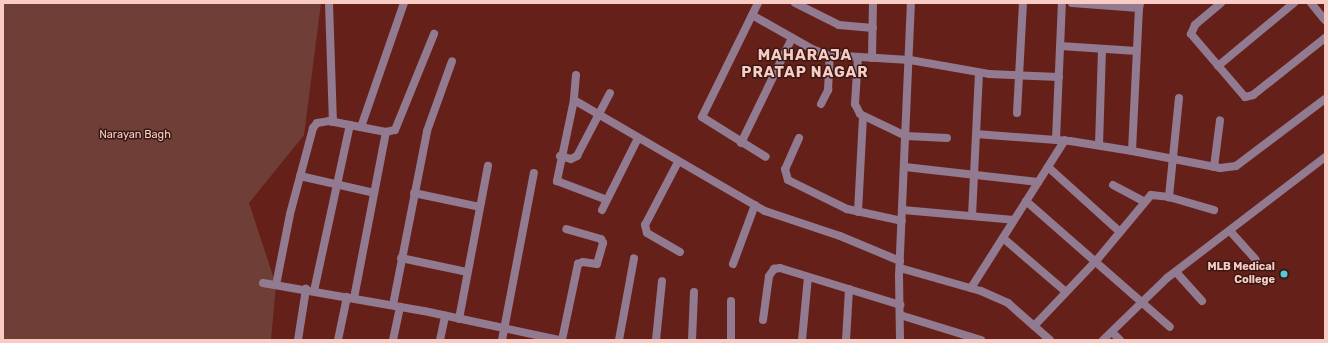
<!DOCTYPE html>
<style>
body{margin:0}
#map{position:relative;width:1328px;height:343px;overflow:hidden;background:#652119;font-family:Rubik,sans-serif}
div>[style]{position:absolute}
.green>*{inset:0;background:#6f3e37}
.minor>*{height:8px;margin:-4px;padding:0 4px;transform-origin:4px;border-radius:4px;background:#927a90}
.dots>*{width:11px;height:11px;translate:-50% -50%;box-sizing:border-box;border:2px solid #371813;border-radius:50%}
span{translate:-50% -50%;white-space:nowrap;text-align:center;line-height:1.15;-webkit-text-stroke:3px #371813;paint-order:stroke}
.park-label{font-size:11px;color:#f8cdc5}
.poi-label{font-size:11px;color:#f8ccc5;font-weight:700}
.right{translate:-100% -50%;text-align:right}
.district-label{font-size:15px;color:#f8ccc5;font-weight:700;letter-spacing:1px}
.frame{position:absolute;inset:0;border:4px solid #f8ccc5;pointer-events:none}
</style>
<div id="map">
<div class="green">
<div style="clip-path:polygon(3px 3px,321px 3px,304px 135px,249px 203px,276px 285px,271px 340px,3px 340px)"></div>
</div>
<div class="minor">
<div style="left:329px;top:3px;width:119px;rotate:88.1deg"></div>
<div style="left:758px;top:3px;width:127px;rotate:116.2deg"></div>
<div style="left:702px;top:117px;width:75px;rotate:32deg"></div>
<div style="left:795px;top:3px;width:49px;rotate:26.6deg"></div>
<div style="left:839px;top:25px;width:34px;rotate:5deg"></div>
<div style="left:1072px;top:3px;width:67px;rotate:4.3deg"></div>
<div style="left:1139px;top:8px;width:4px;rotate:-76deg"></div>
<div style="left:1221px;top:3px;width:34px;rotate:140deg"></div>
<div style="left:1195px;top:25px;width:10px;rotate:114deg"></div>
<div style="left:1191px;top:34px;width:83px;rotate:49.4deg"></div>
<div style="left:1245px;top:97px;width:8px;rotate:-14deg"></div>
<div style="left:1253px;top:95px;width:92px;rotate:-38.4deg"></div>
<div style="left:1311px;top:3px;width:22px;rotate:51deg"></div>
<div style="left:752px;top:15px;width:69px;rotate:29.5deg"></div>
<div style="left:812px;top:49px;width:16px;rotate:22deg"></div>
<div style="left:827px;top:55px;width:83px;rotate:3.4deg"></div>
<div style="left:910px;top:60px;width:80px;rotate:10deg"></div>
<div style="left:989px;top:74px;width:70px;rotate:2.5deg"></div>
<div style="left:1060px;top:46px;width:77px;rotate:3.7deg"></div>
<div style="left:858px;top:57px;width:47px;rotate:93.7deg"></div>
<div style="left:855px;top:104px;width:11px;rotate:63deg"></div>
<div style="left:860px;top:114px;width:51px;rotate:25.6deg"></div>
<div style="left:906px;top:136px;width:41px;rotate:2.8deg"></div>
<div style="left:872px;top:58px;width:55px;rotate:-89deg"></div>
<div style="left:1218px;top:66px;width:99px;rotate:-39.7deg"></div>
<div style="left:576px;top:75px;width:25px;rotate:95deg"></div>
<div style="left:574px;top:100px;width:83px;rotate:101.9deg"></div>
<div style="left:557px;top:181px;width:53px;rotate:20.8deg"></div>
<div style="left:1179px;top:98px;width:100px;rotate:95.8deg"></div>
<div style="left:1169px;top:197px;width:47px;rotate:16.1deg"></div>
<div style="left:574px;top:100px;width:221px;rotate:30.2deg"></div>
<div style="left:765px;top:211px;width:79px;rotate:18.4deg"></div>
<div style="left:840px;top:236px;width:65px;rotate:22.6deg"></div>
<div style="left:821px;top:104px;width:16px;rotate:-63deg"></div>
<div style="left:828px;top:90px;width:35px;rotate:-87deg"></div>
<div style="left:1017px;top:113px;width:110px;rotate:-86.9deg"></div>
<div style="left:361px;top:127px;width:131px;rotate:-70.9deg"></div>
<div style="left:976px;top:134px;width:94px;rotate:4.3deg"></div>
<div style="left:1070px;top:141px;width:63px;rotate:9.2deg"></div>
<div style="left:1132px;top:151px;width:143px;rotate:-87.2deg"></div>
<div style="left:799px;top:138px;width:34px;rotate:114deg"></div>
<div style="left:785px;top:169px;width:11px;rotate:75deg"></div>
<div style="left:788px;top:180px;width:66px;rotate:26.2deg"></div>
<div style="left:847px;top:209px;width:56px;rotate:12.3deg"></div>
<div style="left:1056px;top:139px;width:136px;rotate:-87.5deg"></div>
<div style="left:741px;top:143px;width:117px;rotate:-64.1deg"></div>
<div style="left:1099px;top:145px;width:96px;rotate:-88.2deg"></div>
<div style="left:1132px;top:151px;width:90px;rotate:10.9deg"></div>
<div style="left:1220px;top:168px;width:16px;rotate:-7deg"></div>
<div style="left:1236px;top:166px;width:111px;rotate:-37deg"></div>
<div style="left:560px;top:156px;width:11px;rotate:15deg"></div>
<div style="left:571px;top:159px;width:7px;rotate:-27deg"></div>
<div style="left:577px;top:156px;width:71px;rotate:-62.4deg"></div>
<div style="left:678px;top:162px;width:71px;rotate:117.6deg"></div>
<div style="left:645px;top:225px;width:8px;rotate:76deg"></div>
<div style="left:647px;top:233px;width:38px;rotate:30deg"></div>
<div style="left:905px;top:167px;width:134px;rotate:6.4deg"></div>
<div style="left:1048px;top:167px;width:97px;rotate:42.1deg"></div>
<div style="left:1214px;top:167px;width:47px;rotate:-82.7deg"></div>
<div style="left:300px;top:176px;width:76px;rotate:12.9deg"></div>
<div style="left:1113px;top:185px;width:36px;rotate:28deg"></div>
<div style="left:414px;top:193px;width:67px;rotate:12deg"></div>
<div style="left:1026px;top:201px;width:191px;rotate:41.2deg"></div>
<div style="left:602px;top:210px;width:80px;rotate:-63.4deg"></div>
<div style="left:903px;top:210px;width:111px;rotate:5.1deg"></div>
<div style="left:858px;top:212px;width:96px;rotate:-87deg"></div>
<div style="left:972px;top:216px;width:143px;rotate:-87.2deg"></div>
<div style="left:1230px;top:231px;width:38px;rotate:48deg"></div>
<div style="left:1003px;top:238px;width:83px;rotate:40.6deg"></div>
<div style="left:401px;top:258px;width:67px;rotate:12deg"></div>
<div style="left:733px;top:264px;width:63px;rotate:-69.6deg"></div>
<div style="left:900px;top:268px;width:84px;rotate:15.9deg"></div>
<div style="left:981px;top:291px;width:30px;rotate:24deg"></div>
<div style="left:1008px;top:303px;width:56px;rotate:41.4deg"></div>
<div style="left:1176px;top:272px;width:39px;rotate:48deg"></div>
<div style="left:263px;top:283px;width:163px;rotate:9.9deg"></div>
<div style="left:424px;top:311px;width:138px;rotate:12.1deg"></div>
<div style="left:276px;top:285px;width:72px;rotate:-78.8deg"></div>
<div style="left:290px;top:214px;width:89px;rotate:-75deg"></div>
<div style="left:313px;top:128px;width:6px;rotate:-51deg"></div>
<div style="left:317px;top:123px;width:12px;rotate:-9deg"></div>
<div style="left:329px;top:121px;width:58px;rotate:10.9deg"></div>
<div style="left:386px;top:132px;width:9px;rotate:-13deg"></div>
<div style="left:395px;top:130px;width:104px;rotate:-67.9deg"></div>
<div style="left:971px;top:288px;width:175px;rotate:-57.6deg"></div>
<div style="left:314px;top:291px;width:170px;rotate:-77.8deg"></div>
<div style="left:354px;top:298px;width:169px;rotate:-79.1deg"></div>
<div style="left:393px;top:305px;width:177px;rotate:-78.9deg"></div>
<div style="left:427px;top:131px;width:74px;rotate:-70.3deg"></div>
<div style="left:900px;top:315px;width:85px;rotate:17.2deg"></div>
<div style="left:459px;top:319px;width:156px;rotate:-79.3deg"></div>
<div style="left:763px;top:320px;width:44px;rotate:-82.2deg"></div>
<div style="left:769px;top:276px;width:9px;rotate:-54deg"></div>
<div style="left:774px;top:269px;width:6px;rotate:-9deg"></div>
<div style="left:780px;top:268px;width:126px;rotate:17.1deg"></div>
<div style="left:1034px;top:326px;width:90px;rotate:-46.4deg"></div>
<div style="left:1096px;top:261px;width:86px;rotate:-50.2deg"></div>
<div style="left:1151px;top:195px;width:18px;rotate:6deg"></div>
<div style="left:1112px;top:332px;width:11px;rotate:45deg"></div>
<div style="left:298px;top:340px;width:52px;rotate:-81.1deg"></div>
<div style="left:338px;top:340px;width:44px;rotate:-78.2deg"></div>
<div style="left:393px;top:340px;width:34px;rotate:-78deg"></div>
<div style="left:440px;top:340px;width:25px;rotate:-78deg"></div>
<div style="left:502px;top:340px;width:170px;rotate:-79.2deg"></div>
<div style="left:562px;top:340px;width:78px;rotate:-78.1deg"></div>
<div style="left:578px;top:264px;width:5px;rotate:-22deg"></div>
<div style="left:583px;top:262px;width:14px;rotate:8deg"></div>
<div style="left:597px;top:264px;width:22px;rotate:-74deg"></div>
<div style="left:603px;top:243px;width:4px;rotate:-117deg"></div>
<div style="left:601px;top:239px;width:36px;rotate:-164deg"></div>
<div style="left:619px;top:340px;width:83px;rotate:-79.6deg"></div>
<div style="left:656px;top:340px;width:59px;rotate:-84.2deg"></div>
<div style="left:692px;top:340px;width:48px;rotate:-87.6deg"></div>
<div style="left:731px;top:340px;width:39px;rotate:-90deg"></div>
<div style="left:802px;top:340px;width:63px;rotate:-84.6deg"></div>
<div style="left:846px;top:340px;width:51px;rotate:-86.6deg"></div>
<div style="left:900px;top:340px;width:64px;rotate:-90.9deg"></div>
<div style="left:899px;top:276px;width:273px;rotate:-87.5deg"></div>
<div style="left:1103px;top:340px;width:89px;rotate:-44.1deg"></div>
<div style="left:1167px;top:278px;width:199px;rotate:-37.4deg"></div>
</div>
<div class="dots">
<div style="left:1284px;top:274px;background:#54cadd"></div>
</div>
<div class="park-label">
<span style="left:135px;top:135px">Narayan Bagh</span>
</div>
<div class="poi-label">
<span class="right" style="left:1275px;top:274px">MLB Medical<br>College</span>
</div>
<div class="district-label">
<span style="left:805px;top:64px">MAHARAJA<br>PRATAP NAGAR</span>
</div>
<div class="frame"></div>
</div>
